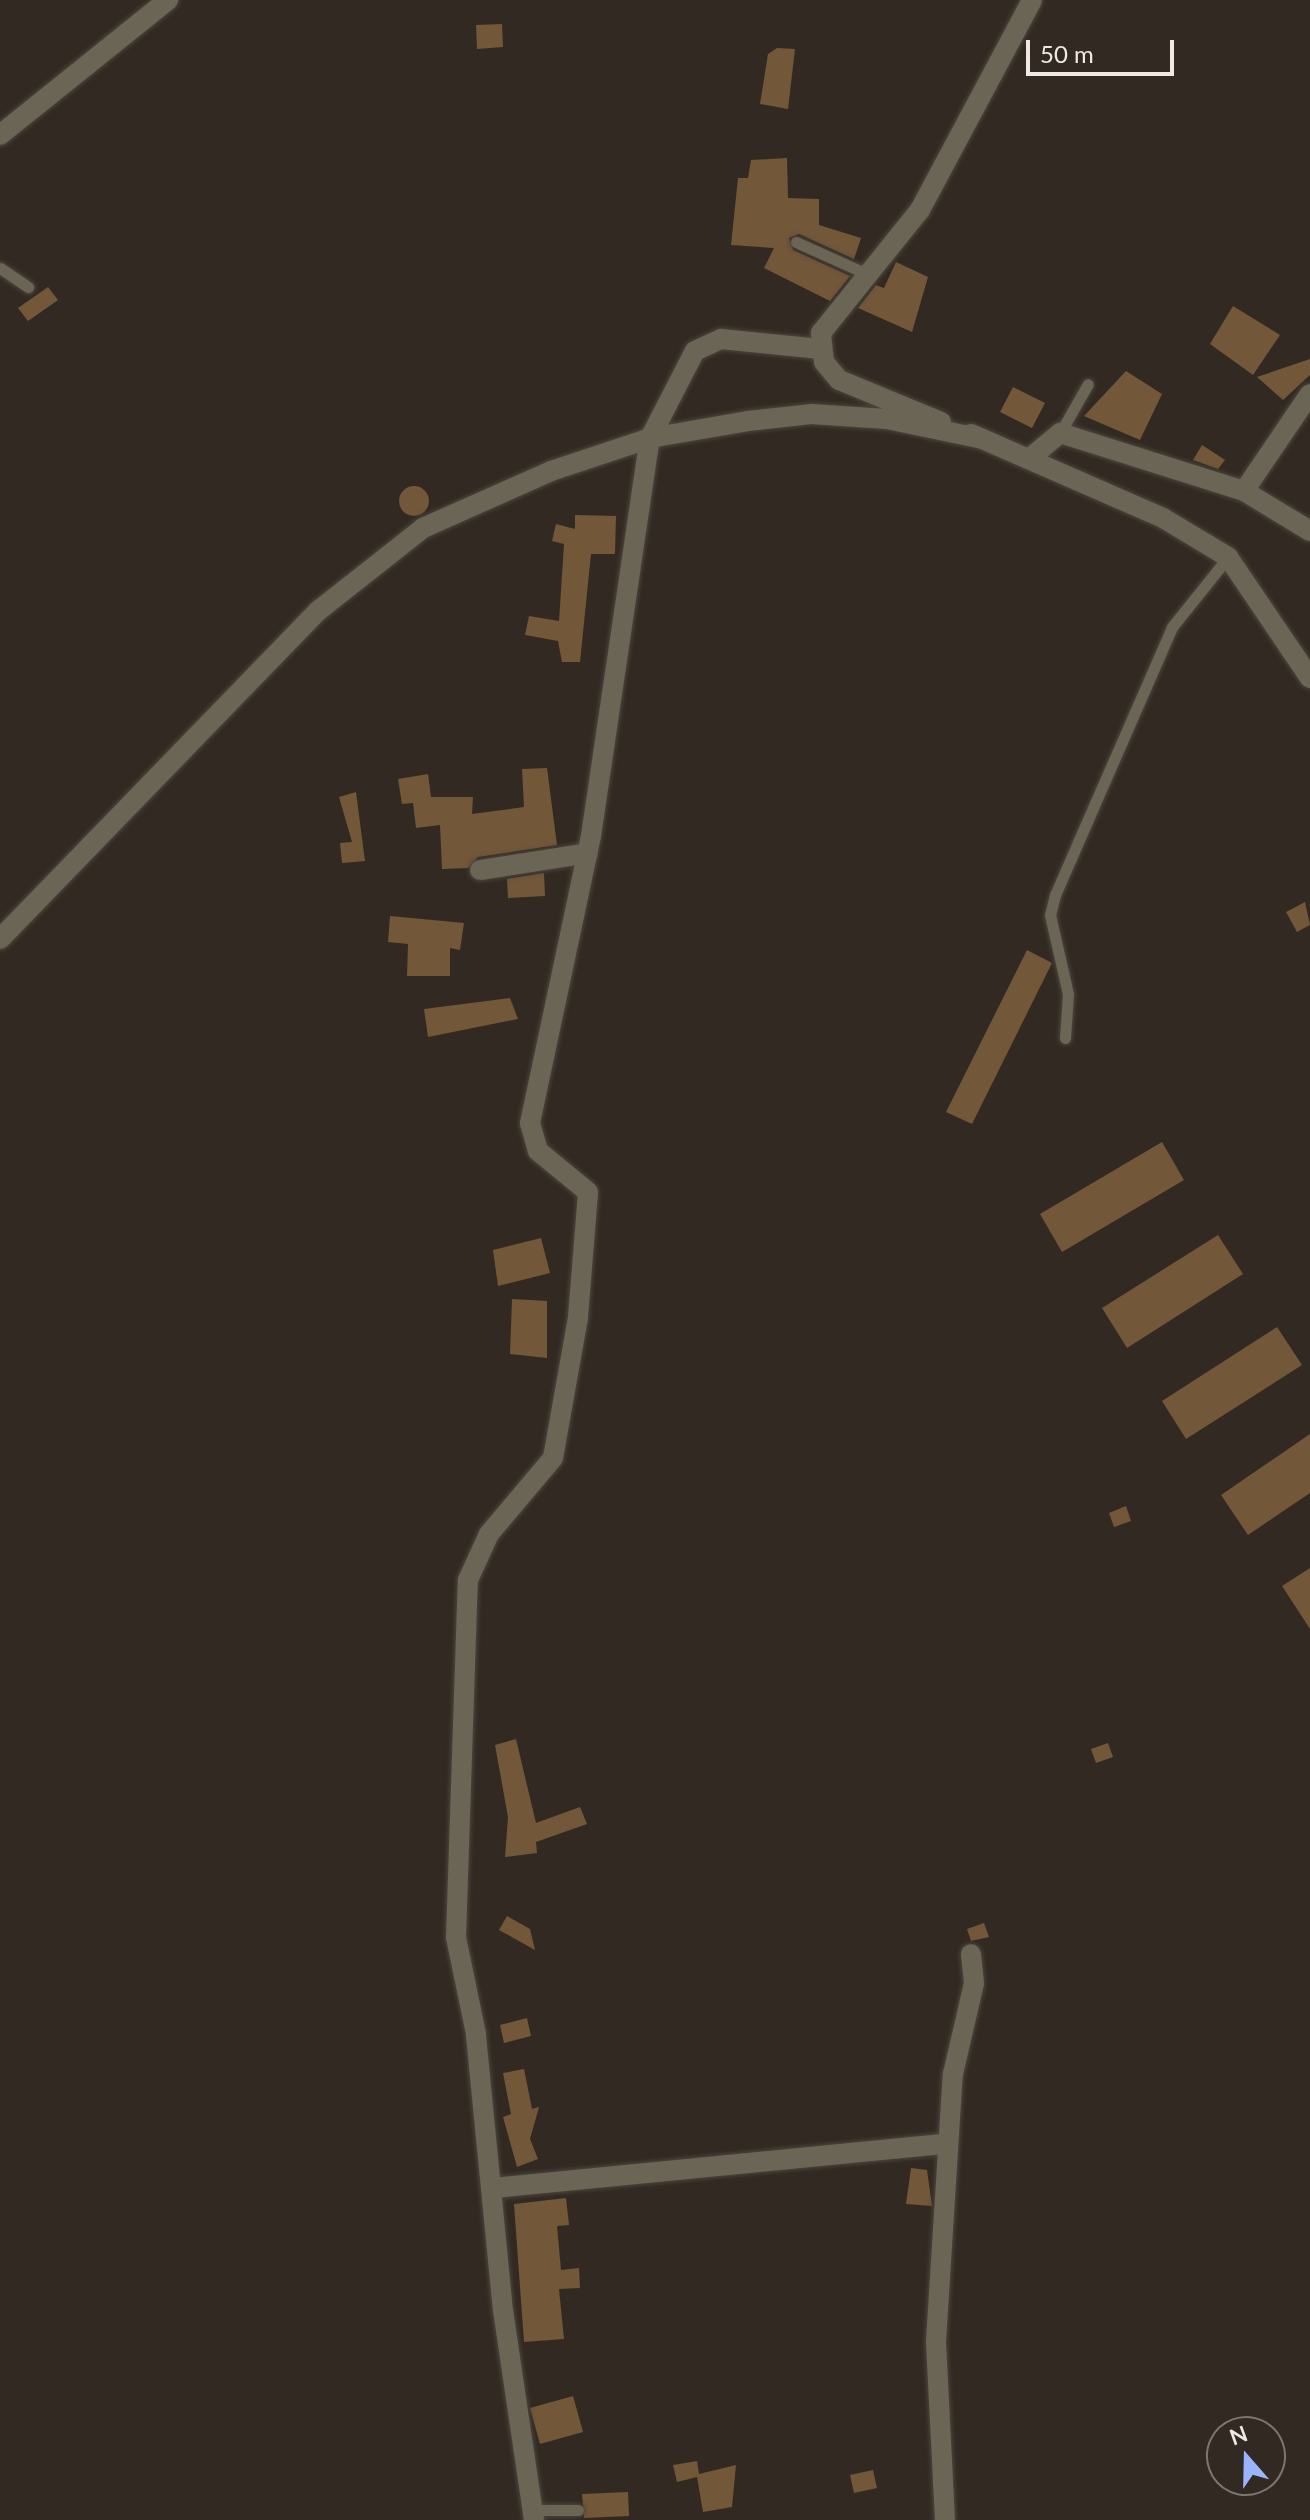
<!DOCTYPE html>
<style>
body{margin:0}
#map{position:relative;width:1310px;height:2520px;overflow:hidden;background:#322a22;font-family:Lato,sans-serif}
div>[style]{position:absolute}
.building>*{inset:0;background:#725739}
.round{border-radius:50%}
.roads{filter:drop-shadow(0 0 2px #4c453d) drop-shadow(0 0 2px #4c453d)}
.service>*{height:11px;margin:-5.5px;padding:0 5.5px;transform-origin:5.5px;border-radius:5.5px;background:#6b6555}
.minor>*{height:20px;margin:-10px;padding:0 10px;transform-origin:10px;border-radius:10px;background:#6b6555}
span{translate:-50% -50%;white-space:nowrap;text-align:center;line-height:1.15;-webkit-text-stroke:6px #322a22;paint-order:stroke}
.north{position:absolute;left:1206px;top:2416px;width:80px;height:80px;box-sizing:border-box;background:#322a22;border:2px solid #7d7670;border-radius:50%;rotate:340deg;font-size:22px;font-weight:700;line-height:32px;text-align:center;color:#eee9e4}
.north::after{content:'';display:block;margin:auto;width:28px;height:36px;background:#9ab5fd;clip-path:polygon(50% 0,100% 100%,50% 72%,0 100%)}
.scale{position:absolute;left:1026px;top:40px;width:148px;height:36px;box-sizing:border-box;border:4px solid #eee9e4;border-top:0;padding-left:10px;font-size:24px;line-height:28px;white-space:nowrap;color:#eee9e4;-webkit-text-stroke:6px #322a22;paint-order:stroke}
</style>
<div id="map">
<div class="building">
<div style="clip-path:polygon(502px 24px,503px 47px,477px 49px,476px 25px)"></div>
<div style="clip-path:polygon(777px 48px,795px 49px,788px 109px,760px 104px,768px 54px)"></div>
<div style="clip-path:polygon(787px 158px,788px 198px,819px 199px,819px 225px,861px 238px,854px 259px,799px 234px,789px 238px,793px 250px,850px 276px,830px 301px,764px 268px,774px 248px,731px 245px,738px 178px,748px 178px,751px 160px)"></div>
<div style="clip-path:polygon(896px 262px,928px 277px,912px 332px,858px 308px,876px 285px,884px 288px)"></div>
<div style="clip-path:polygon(48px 287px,58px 300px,28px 321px,18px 308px)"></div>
<div style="clip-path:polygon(1233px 306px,1280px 335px,1253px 375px,1210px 344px)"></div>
<div style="clip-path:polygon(1310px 359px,1310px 375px,1283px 400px,1257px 377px)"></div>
<div style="clip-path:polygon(1126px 371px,1162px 394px,1140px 440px,1084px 416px)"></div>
<div style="clip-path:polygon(1013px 387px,1045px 403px,1032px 428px,1000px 412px)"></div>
<div style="clip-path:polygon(1202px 445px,1225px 460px,1218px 469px,1193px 460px)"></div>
<div class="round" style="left:399px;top:486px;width:30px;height:30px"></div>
<div style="clip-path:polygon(575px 515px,616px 516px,615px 554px,591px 554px,580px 662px,562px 662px,558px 641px,525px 635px,529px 616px,559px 621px,564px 544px,552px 541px,556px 524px,575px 529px)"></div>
<div style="clip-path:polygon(547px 768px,557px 845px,478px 857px,468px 868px,442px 869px,440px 825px,416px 828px,413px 803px,402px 804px,398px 779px,428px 774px,431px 797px,473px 797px,472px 814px,524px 807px,522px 769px)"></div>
<div style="clip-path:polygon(356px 792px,365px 861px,342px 863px,340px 843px,352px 842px,339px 797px)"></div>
<div style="clip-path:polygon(544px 873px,545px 896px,508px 898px,507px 879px)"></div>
<div style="clip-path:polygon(1305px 902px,1310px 925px,1297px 932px,1286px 912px)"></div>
<div style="clip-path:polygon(390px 916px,464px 923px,460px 950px,450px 948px,450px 976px,407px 976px,408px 944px,388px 942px)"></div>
<div style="clip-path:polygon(1027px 950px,1052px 963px,972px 1124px,946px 1112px)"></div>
<div style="clip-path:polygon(510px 998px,518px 1019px,428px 1037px,424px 1009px)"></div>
<div style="clip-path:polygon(1162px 1142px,1184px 1180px,1062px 1252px,1040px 1214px)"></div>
<div style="clip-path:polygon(1218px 1235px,1243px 1274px,1127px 1348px,1102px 1308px)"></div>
<div style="clip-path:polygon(541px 1238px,550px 1273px,498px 1286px,493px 1250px)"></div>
<div style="clip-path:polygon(512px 1299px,547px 1301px,547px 1358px,510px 1354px)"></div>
<div style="clip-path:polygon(1277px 1327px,1302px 1365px,1186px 1439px,1162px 1401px)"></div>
<div style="clip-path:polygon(1310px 1434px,1310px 1493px,1248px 1535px,1221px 1495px)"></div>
<div style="clip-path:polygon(1126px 1506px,1131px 1521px,1114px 1527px,1109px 1513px)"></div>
<div style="clip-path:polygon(1310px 1568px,1310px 1629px,1282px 1586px)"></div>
<div style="clip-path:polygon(516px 1739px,536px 1823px,580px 1807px,587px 1824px,536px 1842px,537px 1853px,505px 1857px,508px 1817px,495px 1745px)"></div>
<div style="clip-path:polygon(1108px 1743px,1113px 1757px,1096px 1763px,1091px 1749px)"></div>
<div style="clip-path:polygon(507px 1916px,530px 1929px,535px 1950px,499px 1930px)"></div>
<div style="clip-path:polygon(984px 1923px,989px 1937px,971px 1941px,967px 1929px)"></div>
<div style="clip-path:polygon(527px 2018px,531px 2036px,504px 2043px,500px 2025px)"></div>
<div style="clip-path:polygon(524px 2069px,532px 2109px,539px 2107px,530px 2139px,538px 2159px,517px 2167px,503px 2117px,511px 2114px,503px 2073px)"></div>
<div style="clip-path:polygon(911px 2168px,927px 2170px,932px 2206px,906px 2204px)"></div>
<div style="clip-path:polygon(566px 2198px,569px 2225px,557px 2226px,561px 2270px,579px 2268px,580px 2288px,559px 2289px,564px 2339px,524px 2342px,514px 2204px)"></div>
<div style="clip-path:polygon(573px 2396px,583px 2432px,540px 2444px,530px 2408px)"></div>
<div style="clip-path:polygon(697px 2461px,699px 2474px,736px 2465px,732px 2507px,703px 2512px,697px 2477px,677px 2482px,673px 2465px)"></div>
<div style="clip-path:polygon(873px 2470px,877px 2488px,854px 2493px,850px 2475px)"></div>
<div style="clip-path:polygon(628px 2492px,629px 2516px,584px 2518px,582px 2494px)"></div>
</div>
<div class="roads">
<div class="service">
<div style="left:796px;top:242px;width:76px;rotate:24.2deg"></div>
<div style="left:0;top:268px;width:34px;rotate:34deg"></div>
<div style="left:1060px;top:433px;width:56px;rotate:-60.3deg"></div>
<div style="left:1065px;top:1038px;width:44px;rotate:-86.1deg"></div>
<div style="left:1068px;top:994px;width:81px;rotate:-102.8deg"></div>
<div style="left:1050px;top:915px;width:21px;rotate:-76deg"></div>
<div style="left:1055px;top:895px;width:292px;rotate:-66.4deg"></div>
<div style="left:1172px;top:627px;width:90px;rotate:-51.3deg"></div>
<div style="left:533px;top:2510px;width:45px"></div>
</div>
<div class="minor">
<div style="left:0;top:135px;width:216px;rotate:-38.8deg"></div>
<div style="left:941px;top:422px;width:110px;rotate:-157.6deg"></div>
<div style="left:839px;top:380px;width:23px;rotate:-130deg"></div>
<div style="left:824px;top:362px;width:29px;rotate:-96deg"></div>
<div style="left:821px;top:333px;width:158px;rotate:-51.2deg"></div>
<div style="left:920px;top:210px;width:238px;rotate:-61.9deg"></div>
<div style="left:971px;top:434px;width:210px;rotate:23.6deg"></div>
<div style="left:1163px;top:518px;width:76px;rotate:31deg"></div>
<div style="left:1228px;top:557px;width:146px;rotate:55.9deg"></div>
<div style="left:1029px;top:459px;width:40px;rotate:-40deg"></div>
<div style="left:1060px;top:433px;width:193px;rotate:17.5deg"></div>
<div style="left:1244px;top:491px;width:77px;rotate:31.2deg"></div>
<div style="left:1244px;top:491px;width:117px;rotate:-55.8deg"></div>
<div style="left:480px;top:870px;width:109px;rotate:-8.9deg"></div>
<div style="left:0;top:939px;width:457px;rotate:-45.9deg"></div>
<div style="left:318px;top:611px;width:134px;rotate:-38.3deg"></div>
<div style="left:423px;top:528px;width:140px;rotate:-24deg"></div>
<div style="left:551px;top:471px;width:104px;rotate:-18.4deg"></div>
<div style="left:650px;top:438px;width:99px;rotate:-9.8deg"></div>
<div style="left:748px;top:421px;width:63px;rotate:-6.3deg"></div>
<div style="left:811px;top:414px;width:76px;rotate:3.8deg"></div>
<div style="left:887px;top:419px;width:98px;rotate:11.8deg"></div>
<div style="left:493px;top:2188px;width:457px;rotate:-5.6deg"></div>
<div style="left:534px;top:2520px;width:211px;rotate:-98.4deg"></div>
<div style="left:503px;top:2311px;width:278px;rotate:-95.6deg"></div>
<div style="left:476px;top:2034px;width:99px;rotate:-101.7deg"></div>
<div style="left:456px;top:1937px;width:357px;rotate:-88.1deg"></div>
<div style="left:468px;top:1580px;width:51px;rotate:-65.5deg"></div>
<div style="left:489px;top:1534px;width:99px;rotate:-49.9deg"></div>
<div style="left:553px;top:1458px;width:143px;rotate:-79.9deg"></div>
<div style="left:578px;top:1317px;width:125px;rotate:-85.4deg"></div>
<div style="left:588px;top:1192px;width:65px;rotate:-140.6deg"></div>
<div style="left:538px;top:1151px;width:29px;rotate:-106deg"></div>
<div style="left:530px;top:1123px;width:293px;rotate:-78deg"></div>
<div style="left:591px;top:836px;width:402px;rotate:-81.6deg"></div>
<div style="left:650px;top:438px;width:98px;rotate:-62.7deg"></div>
<div style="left:695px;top:351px;width:29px;rotate:-25deg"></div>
<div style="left:721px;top:339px;width:100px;rotate:5.7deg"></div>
<div style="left:945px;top:2520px;width:179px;rotate:-92.9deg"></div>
<div style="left:936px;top:2341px;width:268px;rotate:-86.4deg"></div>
<div style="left:953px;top:2074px;width:93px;rotate:-77deg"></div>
<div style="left:974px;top:1983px;width:29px;rotate:-96deg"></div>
</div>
</div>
<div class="north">N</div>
<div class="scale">50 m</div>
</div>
